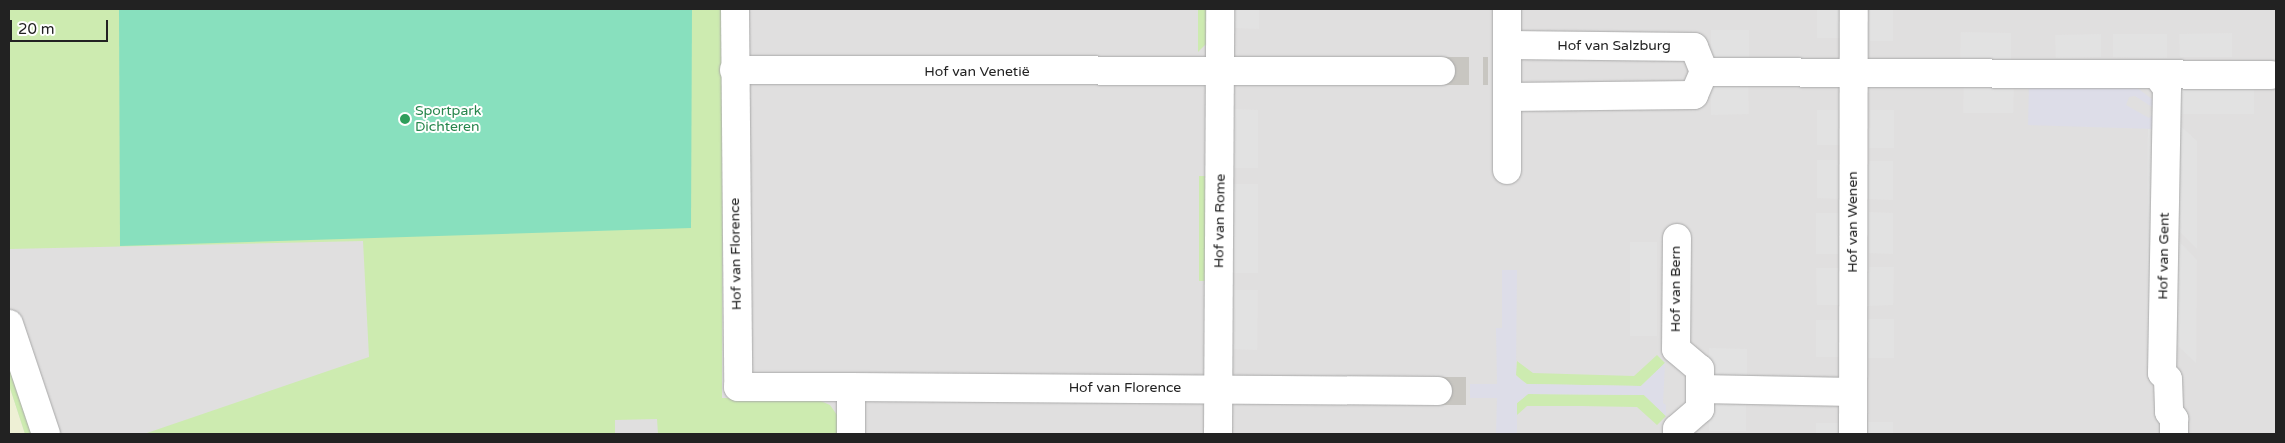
<!DOCTYPE html>
<meta charset="utf-8">
<style>
body{margin:0}
#map{position:relative;width:2285px;height:443px;overflow:hidden;background:#f2efe9;font-family:"Varela Round",sans-serif}
div>[style]{position:absolute}
.residential>*{inset:0;background:#e0dfdf}
.farmland>*{inset:0;background:#eef0d5}
.grass>*{inset:0;background:#cdebb0}
.pitch>*{inset:0;background:#88e0be}
.parking>*{inset:0;background:#e2e2e2}
.plaza>*{inset:0;background:#dddde8}
.minor-tunnel>*{height:28px;margin-top:-14px;transform-origin:0;background:repeating-linear-gradient(90deg,#c8c6c1 0 28px,transparent 0 42px)}
.roads{filter:drop-shadow(0 0 1px #a9a9a9) drop-shadow(0 0 1px #a9a9a9)}
.minor>*{height:28px;margin:-14px;padding:0 14px;transform-origin:14px;border-radius:14px;background:#fff}
.dots>*{width:14px;height:14px;translate:-50% -50%;box-sizing:border-box;border:2px solid #fff;border-radius:50%}
span{translate:-50% -50%;white-space:nowrap;text-align:center;line-height:1.15;-webkit-text-stroke:4px #fff;paint-order:stroke}
.street-label{font-size:14px;color:#222}
.leisure-label{font-size:14px;color:#27864d}
.left{translate:0 -50%;text-align:left}
.frame{position:absolute;inset:0;border:10px solid #222;pointer-events:none}
.scale{position:absolute;left:10px;top:20px;width:98px;height:22px;box-sizing:border-box;border:2px solid #222;border-top:0;padding-left:6px;font-size:15px;line-height:18px;white-space:nowrap;color:#222;-webkit-text-stroke:4px #fff;paint-order:stroke}
</style>
<div id="map">
<div class="residential">
<div style="clip-path:polygon(705px 9px,2276px 9px,2276px 434px,19px 434px,9px 397px,9px 233px)"></div>
</div>
<div class="farmland">
<div style="clip-path:polygon(9px 385px,25px 434px,9px 434px)"></div>
</div>
<div class="grass">
<div style="clip-path:polygon(9px 9px,723px 9px,722px 398px,816px 399px,830px 405px,837px 415px,839px 434px,658px 434px,657px 419px,615px 420px,615px 434px,144px 434px,369px 357px,363px 241px,9px 249px)"></div>
<div style="clip-path:polygon(1198px 9px,1207px 9px,1207px 43px,1198px 52px)"></div>
<div style="clip-path:polygon(1199px 176px,1206px 176px,1206px 281px,1199px 281px)"></div>
<div style="clip-path:polygon(1657px 355px,1665px 363px,1641px 386px,1526px 384px,1516px 375px,1517px 361px,1533px 373px,1634px 376px)"></div>
<div style="clip-path:polygon(9px 365px,14px 383px,32px 434px,25px 434px,9px 385px)"></div>
<div style="clip-path:polygon(1528px 394px,1644px 395px,1666px 416px,1657px 425px,1637px 407px,1581px 406px,1527px 406px,1517px 415px,1517px 403px)"></div>
</div>
<div class="pitch">
<div style="clip-path:polygon(119px 9px,692px 9px,691px 228px,120px 246px)"></div>
</div>
<div class="parking">
<div style="clip-path:polygon(1234px 9px,1259px 9px,1259px 29px,1234px 28px)"></div>
<div style="clip-path:polygon(1817px 9px,1841px 9px,1841px 38px,1817px 38px)"></div>
<div style="clip-path:polygon(1870px 9px,1893px 9px,1893px 41px,1870px 41px)"></div>
<div style="clip-path:polygon(1711px 30px,1749px 30px,1749px 58px,1711px 58px)"></div>
<div style="clip-path:polygon(1961px 32px,2011px 33px,2011px 62px,1960px 62px)"></div>
<div style="clip-path:polygon(2232px 33px,2232px 57px,2180px 57px,2179px 34px)"></div>
<div style="clip-path:polygon(2101px 34px,2101px 57px,2056px 58px,2055px 35px)"></div>
<div style="clip-path:polygon(2113px 34px,2167px 34px,2167px 58px,2113px 57px)"></div>
<div style="clip-path:polygon(1964px 83px,2014px 84px,2013px 113px,1963px 113px)"></div>
<div style="clip-path:polygon(1748px 86px,1749px 114px,1711px 115px,1711px 87px)"></div>
<div style="clip-path:polygon(2175px 88px,2254px 88px,2254px 114px,2175px 114px)"></div>
<div style="clip-path:polygon(1234px 109px,1258px 110px,1258px 168px,1233px 168px)"></div>
<div style="clip-path:polygon(1817px 110px,1840px 110px,1840px 145px,1817px 145px)"></div>
<div style="clip-path:polygon(1870px 110px,1894px 110px,1894px 148px,1869px 148px)"></div>
<div style="clip-path:polygon(2175px 121px,2197px 141px,2197px 249px,2175px 227px)"></div>
<div style="clip-path:polygon(2148px 129px,2155px 129px,2154px 366px,2147px 366px)"></div>
<div style="clip-path:polygon(1817px 160px,1840px 160px,1840px 199px,1817px 198px)"></div>
<div style="clip-path:polygon(1869px 161px,1893px 161px,1893px 200px,1869px 199px)"></div>
<div style="clip-path:polygon(1233px 184px,1258px 184px,1258px 273px,1233px 273px)"></div>
<div style="clip-path:polygon(1869px 212px,1893px 213px,1893px 254px,1869px 253px)"></div>
<div style="clip-path:polygon(1816px 213px,1840px 213px,1840px 254px,1816px 254px)"></div>
<div style="clip-path:polygon(2175px 237px,2197px 260px,2196px 363px,2175px 343px)"></div>
<div style="clip-path:polygon(1630px 242px,1657px 242px,1657px 336px,1630px 336px)"></div>
<div style="clip-path:polygon(1869px 267px,1894px 267px,1893px 305px,1868px 306px)"></div>
<div style="clip-path:polygon(1816px 268px,1840px 268px,1839px 305px,1817px 305px)"></div>
<div style="clip-path:polygon(1233px 290px,1258px 290px,1257px 350px,1233px 349px)"></div>
<div style="clip-path:polygon(1868px 319px,1894px 319px,1894px 358px,1868px 358px)"></div>
<div style="clip-path:polygon(1816px 320px,1840px 320px,1839px 357px,1816px 357px)"></div>
<div style="clip-path:polygon(1709px 348px,1747px 349px,1747px 375px,1709px 374px)"></div>
<div style="clip-path:polygon(1709px 403px,1746px 405px,1746px 431px,1709px 431px)"></div>
<div style="clip-path:polygon(1868px 422px,1893px 422px,1893px 434px,1868px 434px)"></div>
<div style="clip-path:polygon(1816px 423px,1839px 423px,1839px 434px,1816px 434px)"></div>
</div>
<div class="plaza">
<div style="clip-path:polygon(evenodd,2029px 87px,2136px 87px,2157px 103px,2155px 129px,2028px 125px,2029px 87px,2135px 96px,2152px 107px,2154px 113px,2149px 118px,2126px 105px,2129px 97px,2135px 96px)"></div>
<div style="clip-path:polygon(1502px 270px,1517px 270px,1516px 376px,1527px 384px,1641px 386px,1665px 363px,1663px 403px,1666px 405px,1666px 416px,1644px 395px,1528px 394px,1517px 403px,1517px 434px,1496px 434px,1497px 398px,1470px 398px,1470px 384px,1497px 384px,1496px 328px,1502px 328px)"></div>
</div>
<div class="minor-tunnel">
<div style="left:1441px;top:71px;width:47px"></div>
<div style="left:1438px;top:391px;width:32px"></div>
</div>
<div class="roads">
<div class="minor">
<div style="left:735px;top:9px;width:378px;rotate:89.5deg"></div>
<div style="left:738px;top:387px;width:113px"></div>
<div style="left:851px;top:387px;width:47px;rotate:90deg"></div>
<div style="left:1507px;top:9px;width:161px;rotate:90deg"></div>
<div style="left:1508px;top:45px;width:186px;rotate:0.6deg"></div>
<div style="left:1694px;top:47px;width:27px;rotate:68deg"></div>
<div style="left:734px;top:70px;width:707px;rotate:0.08deg"></div>
<div style="left:2158px;top:76px;width:15px;rotate:53deg"></div>
<div style="left:2167px;top:88px;width:285px;rotate:91deg"></div>
<div style="left:2162px;top:373px;width:8px;rotate:45deg"></div>
<div style="left:2168px;top:379px;width:33px;rotate:88deg"></div>
<div style="left:2169px;top:412px;width:9px;rotate:54deg"></div>
<div style="left:2174px;top:419px;width:15px;rotate:90deg"></div>
<div style="left:1507px;top:97px;width:187px;rotate:-0.6deg"></div>
<div style="left:1694px;top:95px;width:25px;rotate:-67deg"></div>
<div style="left:1704px;top:72px;width:567px;rotate:0.3deg"></div>
<div style="left:1677px;top:238px;width:111px;rotate:90.5deg"></div>
<div style="left:1676px;top:349px;width:31px;rotate:40deg"></div>
<div style="left:1700px;top:369px;width:40px;rotate:90deg"></div>
<div style="left:1700px;top:409px;width:30px;rotate:139deg"></div>
<div style="left:1677px;top:429px;width:5px;rotate:90deg"></div>
<div style="left:9px;top:324px;width:116px;rotate:71.4deg"></div>
<div style="left:851px;top:387px;width:587px;rotate:0.39deg"></div>
<div style="left:1700px;top:389px;width:153px;rotate:1.1deg"></div>
<div style="left:1218px;top:434px;width:425px;rotate:-89.7deg"></div>
<div style="left:1853px;top:434px;width:425px;rotate:-89.9deg"></div>
</div>
</div>
<div class="dots">
<div style="left:405px;top:119px;background:#2e9e5b"></div>
</div>
<div class="street-label">
<span style="left:1614px;top:46px">Hof van Salzburg</span>
<span style="left:977px;top:72px">Hof van Venetië</span>
<span style="left:1220px;top:221px;rotate:-89deg">Hof van Rome</span>
<span style="left:1853px;top:222px;rotate:-90deg">Hof van Wenen</span>
<span style="left:736px;top:254px;rotate:-91deg">Hof van Florence</span>
<span style="left:2164px;top:256px;rotate:-89deg">Hof van Gent</span>
<span style="left:1676px;top:289px;rotate:-90deg">Hof van Bern</span>
<span style="left:1125px;top:388px">Hof van Florence</span>
</div>
<div class="leisure-label">
<span class="left" style="left:415px;top:119px">Sportpark<br>Dichteren</span>
</div>
<div class="frame"></div>
<div class="scale">20 m</div>
</div>
